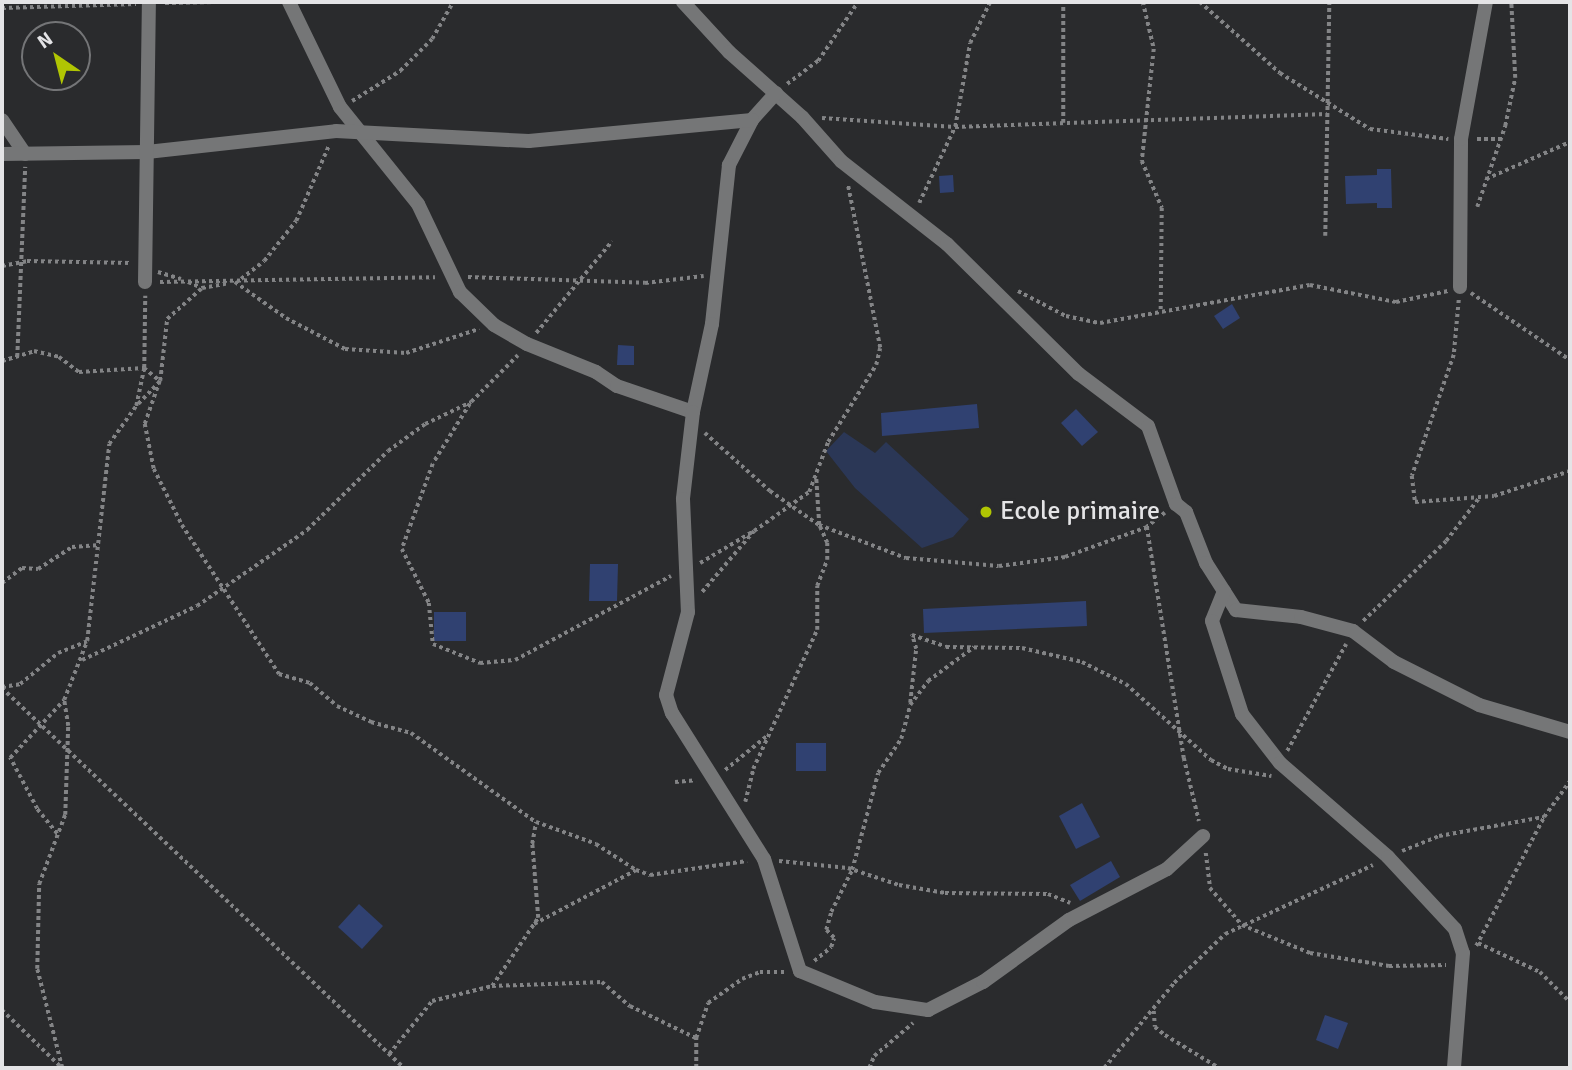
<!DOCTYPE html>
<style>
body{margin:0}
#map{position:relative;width:1572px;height:1070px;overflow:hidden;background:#2a2b2d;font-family:Signika,sans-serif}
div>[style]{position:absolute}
.green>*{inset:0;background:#2b3756}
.building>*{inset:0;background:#304171}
.path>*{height:3.5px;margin-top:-1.75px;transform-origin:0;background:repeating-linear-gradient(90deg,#838486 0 3.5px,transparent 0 7px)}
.street>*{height:14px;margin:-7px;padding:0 7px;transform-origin:7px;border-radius:7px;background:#757677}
.dots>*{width:19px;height:19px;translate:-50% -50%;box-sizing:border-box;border:4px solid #2a2b2d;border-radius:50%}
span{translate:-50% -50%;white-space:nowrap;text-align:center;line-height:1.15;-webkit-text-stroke:5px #2a2b2d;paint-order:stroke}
.poi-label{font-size:26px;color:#e4e4e6}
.left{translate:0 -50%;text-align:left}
.frame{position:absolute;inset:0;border:4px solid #e4e4e6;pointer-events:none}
.north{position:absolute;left:21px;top:21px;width:70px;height:70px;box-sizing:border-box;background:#2a2b2d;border:2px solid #747577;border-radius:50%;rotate:325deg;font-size:19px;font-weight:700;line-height:28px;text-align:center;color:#e4e4e6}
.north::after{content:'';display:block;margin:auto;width:24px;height:32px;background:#b0c503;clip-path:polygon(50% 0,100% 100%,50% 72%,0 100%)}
</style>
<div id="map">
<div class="green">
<div style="clip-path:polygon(844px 432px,875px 453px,886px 442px,969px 519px,953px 537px,922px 548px,855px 488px,826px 451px)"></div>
</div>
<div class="building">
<div style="clip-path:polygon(1377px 169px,1391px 169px,1392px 208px,1377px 208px,1377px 203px,1346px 204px,1345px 176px,1377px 175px)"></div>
<div style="clip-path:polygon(953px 175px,954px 192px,940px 193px,939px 176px)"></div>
<div style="clip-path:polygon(1232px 304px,1240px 318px,1223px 329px,1214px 316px)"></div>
<div style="clip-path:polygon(618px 345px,634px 346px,634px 365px,617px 365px)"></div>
<div style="clip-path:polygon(977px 404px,979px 428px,882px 436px,881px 413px)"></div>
<div style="clip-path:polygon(1076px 409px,1098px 432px,1082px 446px,1061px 423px)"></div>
<div style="clip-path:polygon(590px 564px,618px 564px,617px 601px,589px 601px)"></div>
<div style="clip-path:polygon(1086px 601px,1087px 626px,924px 633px,923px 609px)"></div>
<div style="clip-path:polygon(434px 612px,466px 612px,466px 641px,434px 641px)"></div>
<div style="clip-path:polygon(796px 743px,826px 743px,826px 771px,796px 771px)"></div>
<div style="clip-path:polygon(1082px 803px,1100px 837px,1076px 849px,1059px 816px)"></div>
<div style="clip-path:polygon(1111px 861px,1120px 877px,1080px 901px,1070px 885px)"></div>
<div style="clip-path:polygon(359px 904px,383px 926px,362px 949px,338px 927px)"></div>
<div style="clip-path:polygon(1325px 1015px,1348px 1023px,1338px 1049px,1316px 1040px)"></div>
</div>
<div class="path">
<div style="left:1143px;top:2px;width:48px;rotate:76.8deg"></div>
<div style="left:1154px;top:49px;width:113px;rotate:96.1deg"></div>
<div style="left:1142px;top:161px;width:51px;rotate:66.9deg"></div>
<div style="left:1162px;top:208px;width:104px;rotate:90.6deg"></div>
<div style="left:1200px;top:2px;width:107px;rotate:41.6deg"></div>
<div style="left:1280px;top:73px;width:106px;rotate:31.9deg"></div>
<div style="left:1370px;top:129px;width:79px;rotate:7.3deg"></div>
<div style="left:165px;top:3px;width:50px;rotate:-1.1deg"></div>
<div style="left:2px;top:8px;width:134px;rotate:-1.7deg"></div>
<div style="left:787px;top:84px;width:39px;rotate:-37deg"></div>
<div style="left:818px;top:61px;width:71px;rotate:-55.9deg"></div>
<div style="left:352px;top:101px;width:57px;rotate:-32deg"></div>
<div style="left:400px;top:71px;width:45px;rotate:-45deg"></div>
<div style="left:432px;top:39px;width:43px;rotate:-60.4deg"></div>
<div style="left:822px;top:118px;width:133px;rotate:3.9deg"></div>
<div style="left:955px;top:127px;width:372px;rotate:-2deg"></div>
<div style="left:1063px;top:123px;width:121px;rotate:-90deg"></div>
<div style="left:1477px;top:139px;width:23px"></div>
<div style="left:1486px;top:179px;width:92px;rotate:-23.8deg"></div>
<div style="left:919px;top:203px;width:84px;rotate:-64.7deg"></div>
<div style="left:955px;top:127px;width:85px;rotate:-79.9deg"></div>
<div style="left:970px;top:43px;width:46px;rotate:-64deg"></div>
<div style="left:1477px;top:207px;width:86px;rotate:-70.9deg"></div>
<div style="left:1505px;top:126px;width:49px;rotate:-78.2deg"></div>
<div style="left:1515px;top:78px;width:76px;rotate:-93deg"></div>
<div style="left:1325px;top:236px;width:234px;rotate:-89deg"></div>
<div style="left:2px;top:266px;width:25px;rotate:-11deg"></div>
<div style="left:27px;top:261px;width:104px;rotate:1.1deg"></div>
<div style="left:158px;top:272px;width:24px;rotate:17deg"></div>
<div style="left:468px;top:277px;width:177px;rotate:1.9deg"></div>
<div style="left:645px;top:283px;width:59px;rotate:-6.8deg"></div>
<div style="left:241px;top:279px;width:29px;rotate:-38deg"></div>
<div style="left:264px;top:261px;width:51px;rotate:-51.3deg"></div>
<div style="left:296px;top:221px;width:83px;rotate:-66.5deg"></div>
<div style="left:160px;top:282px;width:275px;rotate:-1deg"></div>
<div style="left:188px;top:282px;width:15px;rotate:23deg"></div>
<div style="left:235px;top:282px;width:62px;rotate:35.2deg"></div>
<div style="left:286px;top:318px;width:67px;rotate:27.7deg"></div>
<div style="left:345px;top:349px;width:61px;rotate:3.8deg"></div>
<div style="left:406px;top:353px;width:77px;rotate:-18.2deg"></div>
<div style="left:1018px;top:291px;width:54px;rotate:27.5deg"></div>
<div style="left:1066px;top:316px;width:35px;rotate:12deg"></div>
<div style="left:1100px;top:323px;width:213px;rotate:-10.3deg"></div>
<div style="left:1310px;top:285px;width:88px;rotate:11.2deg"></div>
<div style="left:1396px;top:302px;width:53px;rotate:-11.9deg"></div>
<div style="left:1471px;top:293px;width:120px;rotate:34.1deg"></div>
<div style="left:1459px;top:300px;width:55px;rotate:95.2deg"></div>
<div style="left:1454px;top:355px;width:128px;rotate:109.1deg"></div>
<div style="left:1412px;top:476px;width:26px;rotate:83deg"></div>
<div style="left:1415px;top:502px;width:79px;rotate:-4.3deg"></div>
<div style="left:1494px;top:496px;width:80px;rotate:-18.2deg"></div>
<div style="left:536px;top:333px;width:119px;rotate:-50.4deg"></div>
<div style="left:17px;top:357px;width:190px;rotate:-87.6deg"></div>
<div style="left:2px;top:361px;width:34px;rotate:-17deg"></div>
<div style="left:34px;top:351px;width:26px;rotate:13deg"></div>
<div style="left:59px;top:357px;width:25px;rotate:37deg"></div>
<div style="left:79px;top:372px;width:65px;rotate:-3.5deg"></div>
<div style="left:144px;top:368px;width:21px;rotate:39deg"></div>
<div style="left:160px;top:381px;width:46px;rotate:109.2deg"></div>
<div style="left:145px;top:424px;width:46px;rotate:78.7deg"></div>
<div style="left:154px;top:469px;width:63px;rotate:63.4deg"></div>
<div style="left:182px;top:525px;width:178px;rotate:56.9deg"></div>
<div style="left:279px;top:674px;width:32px;rotate:16deg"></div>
<div style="left:310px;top:683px;width:35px;rotate:40deg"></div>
<div style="left:337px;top:706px;width:38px;rotate:25deg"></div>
<div style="left:371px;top:722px;width:41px;rotate:15.4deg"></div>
<div style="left:411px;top:733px;width:153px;rotate:35.5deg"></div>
<div style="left:536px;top:822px;width:64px;rotate:20.1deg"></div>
<div style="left:596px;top:844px;width:48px;rotate:33deg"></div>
<div style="left:636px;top:870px;width:15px;rotate:20deg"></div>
<div style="left:650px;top:875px;width:98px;rotate:-8.2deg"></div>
<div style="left:138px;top:404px;width:32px;rotate:-46deg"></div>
<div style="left:160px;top:381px;width:62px;rotate:-83.6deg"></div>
<div style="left:167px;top:319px;width:47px;rotate:-41.5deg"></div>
<div style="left:202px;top:288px;width:28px;rotate:-10deg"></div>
<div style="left:470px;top:404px;width:70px;rotate:121.7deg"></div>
<div style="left:433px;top:464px;width:90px;rotate:110deg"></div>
<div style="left:402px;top:549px;width:60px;rotate:63.4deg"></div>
<div style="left:429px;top:603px;width:41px;rotate:84.4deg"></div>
<div style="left:433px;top:644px;width:51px;rotate:22deg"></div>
<div style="left:480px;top:663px;width:35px;rotate:-5deg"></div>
<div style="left:515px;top:660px;width:177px;rotate:-28.3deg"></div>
<div style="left:705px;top:433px;width:87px;rotate:41.7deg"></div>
<div style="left:770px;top:491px;width:60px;rotate:34.8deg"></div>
<div style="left:819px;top:525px;width:93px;rotate:20.8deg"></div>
<div style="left:906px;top:558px;width:93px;rotate:4.9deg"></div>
<div style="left:999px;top:566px;width:67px;rotate:-7.8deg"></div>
<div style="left:1065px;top:557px;width:87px;rotate:-20.1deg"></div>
<div style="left:1165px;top:513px;width:23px;rotate:142deg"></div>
<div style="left:1147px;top:527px;width:234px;rotate:80.9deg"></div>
<div style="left:1184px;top:758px;width:65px;rotate:76.6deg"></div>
<div style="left:700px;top:563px;width:63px;rotate:-30.7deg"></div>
<div style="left:2px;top:583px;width:25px;rotate:-37deg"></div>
<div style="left:22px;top:568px;width:16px;rotate:4deg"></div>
<div style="left:38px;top:569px;width:40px;rotate:-32.9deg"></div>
<div style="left:72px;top:547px;width:28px;rotate:-4deg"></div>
<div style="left:702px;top:592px;width:80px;rotate:-49.6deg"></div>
<div style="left:754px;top:531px;width:67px;rotate:-35.3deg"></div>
<div style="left:809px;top:492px;width:53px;rotate:-69.2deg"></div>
<div style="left:828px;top:442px;width:91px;rotate:-58.1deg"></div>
<div style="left:876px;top:365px;width:17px;rotate:-77deg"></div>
<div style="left:880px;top:348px;width:165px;rotate:-101.2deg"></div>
<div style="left:1363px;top:621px;width:115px;rotate:-43.9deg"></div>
<div style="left:1446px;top:541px;width:54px;rotate:-52.5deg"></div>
<div style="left:912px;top:635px;width:36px;rotate:19deg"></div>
<div style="left:946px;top:647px;width:76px;rotate:0.8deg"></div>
<div style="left:1022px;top:648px;width:62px;rotate:13.1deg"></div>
<div style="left:1082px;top:662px;width:49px;rotate:26.6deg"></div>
<div style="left:1126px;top:684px;width:114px;rotate:41.8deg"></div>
<div style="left:1211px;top:760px;width:19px;rotate:28deg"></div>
<div style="left:1228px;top:769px;width:44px;rotate:9.2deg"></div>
<div style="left:82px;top:660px;width:127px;rotate:-25.2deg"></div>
<div style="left:197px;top:606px;width:134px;rotate:-34.6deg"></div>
<div style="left:307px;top:530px;width:113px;rotate:-44.3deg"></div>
<div style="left:388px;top:451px;width:46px;rotate:-36.1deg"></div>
<div style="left:425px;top:424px;width:51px;rotate:-25.6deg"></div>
<div style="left:471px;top:402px;width:66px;rotate:-45deg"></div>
<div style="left:2px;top:687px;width:18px;rotate:-9deg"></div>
<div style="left:20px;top:684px;width:49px;rotate:-39.2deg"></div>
<div style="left:58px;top:653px;width:31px;rotate:-22deg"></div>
<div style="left:2px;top:688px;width:553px;rotate:43.39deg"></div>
<div style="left:910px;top:703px;width:54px;rotate:-83.7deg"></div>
<div style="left:916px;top:649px;width:15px;rotate:-106deg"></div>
<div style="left:1287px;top:751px;width:122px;rotate:-61.1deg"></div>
<div style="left:725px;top:770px;width:55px;rotate:-39.1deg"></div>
<div style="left:675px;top:782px;width:21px;rotate:-5deg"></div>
<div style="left:745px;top:802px;width:34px;rotate:-76deg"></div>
<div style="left:753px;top:769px;width:153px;rotate:-65.3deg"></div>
<div style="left:817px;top:630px;width:44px;rotate:-90deg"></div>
<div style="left:817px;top:586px;width:28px;rotate:-69deg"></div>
<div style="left:827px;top:560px;width:17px;rotate:-90deg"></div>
<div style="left:827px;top:543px;width:20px;rotate:-114deg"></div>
<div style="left:819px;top:525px;width:46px;rotate:-93.7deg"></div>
<div style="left:57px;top:834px;width:32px;rotate:-129deg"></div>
<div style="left:37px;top:809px;width:58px;rotate:-117.9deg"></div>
<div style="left:10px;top:758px;width:79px;rotate:-47deg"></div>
<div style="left:1402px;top:851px;width:40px;rotate:-22deg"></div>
<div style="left:1439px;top:836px;width:107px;rotate:-10.3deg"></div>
<div style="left:1206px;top:853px;width:35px;rotate:83deg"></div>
<div style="left:1210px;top:888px;width:49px;rotate:49.1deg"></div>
<div style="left:1242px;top:925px;width:74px;rotate:22.4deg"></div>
<div style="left:1310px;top:953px;width:80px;rotate:9.3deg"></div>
<div style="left:1389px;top:966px;width:57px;rotate:-1deg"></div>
<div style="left:779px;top:861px;width:69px;rotate:5.8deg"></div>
<div style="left:848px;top:868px;width:54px;rotate:18.4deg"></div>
<div style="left:899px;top:885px;width:47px;rotate:9.9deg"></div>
<div style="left:945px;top:893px;width:103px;rotate:0.6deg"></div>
<div style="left:1048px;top:894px;width:24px;rotate:22deg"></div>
<div style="left:534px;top:924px;width:115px;rotate:-27.9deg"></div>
<div style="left:1478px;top:943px;width:68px;rotate:25.1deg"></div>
<div style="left:1540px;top:972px;width:42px;rotate:45deg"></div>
<div style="left:1476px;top:946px;width:146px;rotate:-62.2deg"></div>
<div style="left:1544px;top:817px;width:44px;rotate:-54.2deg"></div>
<div style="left:814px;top:961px;width:22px;rotate:-39deg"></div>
<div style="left:831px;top:947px;width:9px;rotate:-72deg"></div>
<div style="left:834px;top:938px;width:11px;rotate:-135deg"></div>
<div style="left:826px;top:930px;width:19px;rotate:-74deg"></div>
<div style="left:831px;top:912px;width:47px;rotate:-63.4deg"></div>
<div style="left:852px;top:870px;width:100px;rotate:-75deg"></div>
<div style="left:878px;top:773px;width:41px;rotate:-55.9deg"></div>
<div style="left:901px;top:739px;width:35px;rotate:-75deg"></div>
<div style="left:910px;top:705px;width:30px;rotate:-53deg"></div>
<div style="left:928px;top:681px;width:57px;rotate:-36.5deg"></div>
<div style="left:492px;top:986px;width:82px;rotate:-55.9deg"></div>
<div style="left:538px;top:918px;width:74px;rotate:-94.6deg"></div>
<div style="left:532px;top:844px;width:22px;rotate:-80deg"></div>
<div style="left:2px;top:1010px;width:82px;rotate:44deg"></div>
<div style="left:1154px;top:1011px;width:16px;rotate:86deg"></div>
<div style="left:1155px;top:1027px;width:13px;rotate:39deg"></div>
<div style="left:1165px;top:1035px;width:63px;rotate:31.4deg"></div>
<div style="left:389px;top:1054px;width:68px;rotate:-50.9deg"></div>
<div style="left:432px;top:1001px;width:62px;rotate:-14deg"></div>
<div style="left:492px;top:986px;width:110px;rotate:-2.1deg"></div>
<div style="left:602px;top:982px;width:37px;rotate:41deg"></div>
<div style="left:630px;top:1006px;width:73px;rotate:25.9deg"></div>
<div style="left:62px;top:1068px;width:102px;rotate:-104.2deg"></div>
<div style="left:37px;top:969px;width:85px;rotate:-88.7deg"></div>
<div style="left:39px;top:884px;width:74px;rotate:-69.4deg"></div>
<div style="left:65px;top:815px;width:89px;rotate:-88.1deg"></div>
<div style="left:68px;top:726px;width:26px;rotate:-99deg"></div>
<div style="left:64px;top:700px;width:63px;rotate:-68.7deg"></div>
<div style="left:87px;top:641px;width:198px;rotate:-83.6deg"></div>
<div style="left:109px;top:444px;width:47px;rotate:-54.6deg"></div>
<div style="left:136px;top:406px;width:39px;rotate:-78deg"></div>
<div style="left:144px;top:368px;width:72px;rotate:-89.2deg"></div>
<div style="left:696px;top:1068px;width:30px;rotate:-90deg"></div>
<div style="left:696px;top:1038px;width:37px;rotate:-71deg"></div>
<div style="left:708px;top:1003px;width:42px;rotate:-35.2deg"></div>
<div style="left:742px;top:979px;width:19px;rotate:-21deg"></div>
<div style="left:760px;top:972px;width:25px"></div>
<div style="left:869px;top:1068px;width:13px;rotate:-67deg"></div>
<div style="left:874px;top:1056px;width:51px;rotate:-40.2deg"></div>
<div style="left:1104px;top:1068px;width:110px;rotate:-50.5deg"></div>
<div style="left:1174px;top:983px;width:71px;rotate:-43.9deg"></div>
<div style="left:1225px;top:934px;width:163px;rotate:-25deg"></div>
</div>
<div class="street">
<div style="left:289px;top:2px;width:117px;rotate:64.1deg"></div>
<div style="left:340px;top:107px;width:124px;rotate:51.2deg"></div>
<div style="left:418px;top:204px;width:98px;rotate:64.5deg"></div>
<div style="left:460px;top:292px;width:47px;rotate:44.1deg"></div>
<div style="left:494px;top:325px;width:38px;rotate:30deg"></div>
<div style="left:527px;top:344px;width:74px;rotate:22.1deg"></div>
<div style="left:596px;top:372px;width:25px;rotate:34deg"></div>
<div style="left:617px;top:386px;width:80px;rotate:18.9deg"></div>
<div style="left:683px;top:2px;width:68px;rotate:47.4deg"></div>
<div style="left:729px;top:52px;width:98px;rotate:41.7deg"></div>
<div style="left:802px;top:117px;width:59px;rotate:48.4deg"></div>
<div style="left:841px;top:161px;width:135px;rotate:38.1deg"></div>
<div style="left:947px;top:244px;width:185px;rotate:44.6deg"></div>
<div style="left:1079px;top:374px;width:86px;rotate:37deg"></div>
<div style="left:1148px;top:426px;width:83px;rotate:70.3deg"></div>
<div style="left:1176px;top:504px;width:13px;rotate:39deg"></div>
<div style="left:1186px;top:512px;width:55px;rotate:68.6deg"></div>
<div style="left:1206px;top:563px;width:56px;rotate:57.4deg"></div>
<div style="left:1236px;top:610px;width:65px;rotate:6.1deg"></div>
<div style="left:1301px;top:617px;width:54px;rotate:15.1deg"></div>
<div style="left:1353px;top:631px;width:51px;rotate:37.1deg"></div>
<div style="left:1394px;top:662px;width:95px;rotate:26.8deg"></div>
<div style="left:1479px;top:705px;width:95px;rotate:16.5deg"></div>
<div style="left:776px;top:93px;width:36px;rotate:132deg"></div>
<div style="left:752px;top:120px;width:51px;rotate:117.1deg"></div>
<div style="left:729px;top:165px;width:160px;rotate:96.1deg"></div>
<div style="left:712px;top:324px;width:90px;rotate:102.2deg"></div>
<div style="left:693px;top:412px;width:88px;rotate:96.6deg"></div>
<div style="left:683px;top:499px;width:113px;rotate:87.5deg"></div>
<div style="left:688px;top:612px;width:86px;rotate:104.8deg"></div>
<div style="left:666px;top:695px;width:19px;rotate:72deg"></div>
<div style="left:672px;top:713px;width:173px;rotate:57.8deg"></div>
<div style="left:764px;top:859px;width:118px;rotate:72.2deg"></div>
<div style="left:800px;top:971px;width:81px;rotate:22.5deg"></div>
<div style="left:875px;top:1002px;width:54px;rotate:8.6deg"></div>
<div style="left:928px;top:1010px;width:62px;rotate:-27deg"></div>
<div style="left:983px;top:982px;width:106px;rotate:-35.8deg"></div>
<div style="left:1069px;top:920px;width:110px;rotate:-27.5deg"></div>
<div style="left:1167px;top:869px;width:49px;rotate:-42.5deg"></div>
<div style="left:2px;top:120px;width:41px;rotate:55.9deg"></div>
<div style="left:2px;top:154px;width:145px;rotate:-0.8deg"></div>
<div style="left:147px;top:152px;width:190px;rotate:-6.3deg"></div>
<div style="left:336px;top:131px;width:193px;rotate:3deg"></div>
<div style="left:529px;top:141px;width:224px;rotate:-5.4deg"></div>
<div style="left:145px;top:282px;width:280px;rotate:-89.2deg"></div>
<div style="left:1460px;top:287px;width:148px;rotate:-89.6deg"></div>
<div style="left:1461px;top:139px;width:139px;rotate:-79.7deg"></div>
<div style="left:1224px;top:591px;width:32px;rotate:112deg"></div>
<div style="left:1212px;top:621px;width:98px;rotate:72.1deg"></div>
<div style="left:1242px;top:714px;width:62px;rotate:52.2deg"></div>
<div style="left:1280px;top:763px;width:143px;rotate:41deg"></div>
<div style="left:1388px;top:857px;width:98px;rotate:47.1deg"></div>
<div style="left:1455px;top:929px;width:25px;rotate:72deg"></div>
<div style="left:1463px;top:953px;width:115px;rotate:94.5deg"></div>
</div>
<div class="dots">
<div style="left:986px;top:512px;background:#b0c503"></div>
</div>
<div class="poi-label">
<span class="left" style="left:1000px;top:512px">Ecole primaire</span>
</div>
<div class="frame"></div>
<div class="north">N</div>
</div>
